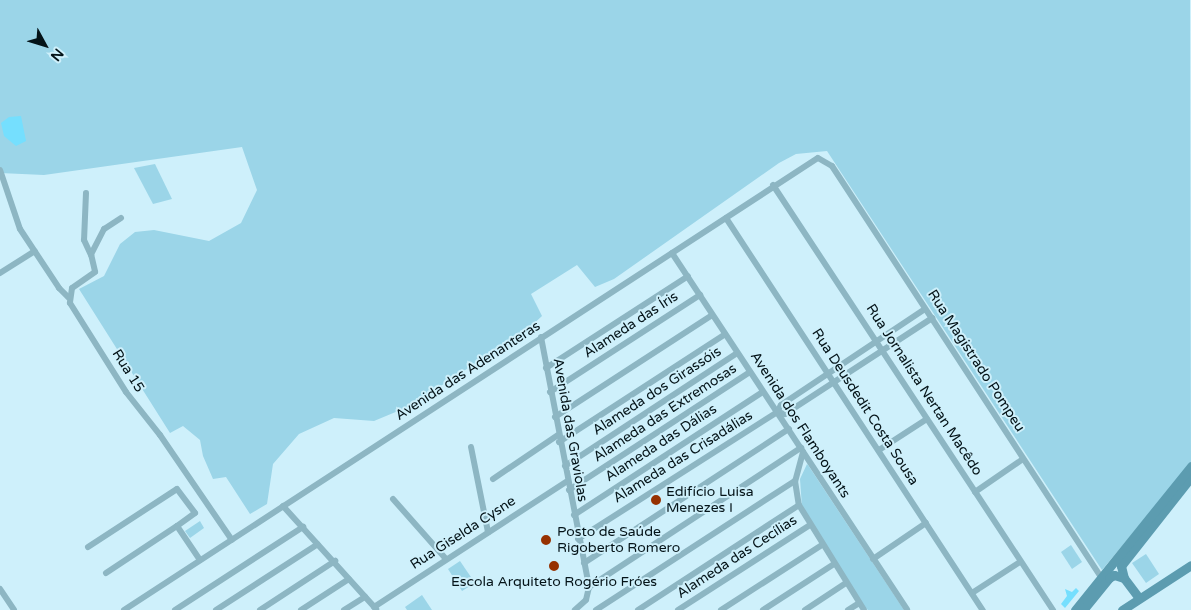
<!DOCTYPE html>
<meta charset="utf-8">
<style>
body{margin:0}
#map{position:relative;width:1191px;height:610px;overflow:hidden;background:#cef0fb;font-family:"Varela Round",sans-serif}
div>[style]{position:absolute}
.green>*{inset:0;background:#9bd5e8}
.water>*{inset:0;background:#75dffe}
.street>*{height:6px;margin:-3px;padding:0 3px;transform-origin:3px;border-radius:3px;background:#8db6c3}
.secondary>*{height:9px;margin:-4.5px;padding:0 4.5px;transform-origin:4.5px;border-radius:4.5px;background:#5c9cb0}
.dots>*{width:14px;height:14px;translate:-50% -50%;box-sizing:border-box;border:2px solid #cef0fb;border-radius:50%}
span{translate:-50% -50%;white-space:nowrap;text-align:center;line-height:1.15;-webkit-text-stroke:4px #cef0fb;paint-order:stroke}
.street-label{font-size:14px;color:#041318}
.poi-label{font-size:14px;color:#041318}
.left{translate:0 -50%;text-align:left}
.north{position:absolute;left:20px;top:20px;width:50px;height:50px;-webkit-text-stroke:4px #cef0fb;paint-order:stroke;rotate:129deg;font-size:14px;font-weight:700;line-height:20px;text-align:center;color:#041318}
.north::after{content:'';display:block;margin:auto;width:18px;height:22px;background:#041318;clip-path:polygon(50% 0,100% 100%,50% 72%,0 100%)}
</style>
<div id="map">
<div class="green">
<div style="clip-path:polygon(0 0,1190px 0,1191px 463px,1102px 570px,827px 151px,796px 154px,779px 163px,614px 279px,595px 287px,577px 265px,531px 294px,542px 316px,528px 329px,410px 406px,374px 421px,334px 418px,299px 434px,273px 464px,267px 504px,250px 514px,226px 477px,213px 479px,203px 456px,200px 440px,183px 426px,170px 433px,79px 289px,104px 276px,120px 244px,135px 232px,154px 230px,209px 241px,241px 223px,257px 190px,242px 147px,44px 175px,0 173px)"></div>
<div style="clip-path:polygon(155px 164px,172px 199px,153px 204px,134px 168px)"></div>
<div style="clip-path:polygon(807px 464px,808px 465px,904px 610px,868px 610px,863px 606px,802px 507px,800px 479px)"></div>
<div style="clip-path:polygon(200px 521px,204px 528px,190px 538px,185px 531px)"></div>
<div style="clip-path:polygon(1071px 545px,1082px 562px,1072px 569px,1061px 552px)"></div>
<div style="clip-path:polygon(1146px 554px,1159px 574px,1146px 583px,1132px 563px)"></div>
<div style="clip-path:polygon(460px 561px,475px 583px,462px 591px,448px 569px)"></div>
<div style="clip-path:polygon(422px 595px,432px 610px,407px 610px,405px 607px)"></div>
</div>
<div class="water">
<div style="clip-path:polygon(21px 116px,26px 141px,16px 146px,4px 136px,1px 123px,9px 117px)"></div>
<div style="clip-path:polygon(1076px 588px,1079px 591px,1065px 608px,1061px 604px,1067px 596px,1065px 589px,1072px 592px)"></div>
</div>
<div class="street">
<div style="left:0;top:170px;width:62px;rotate:71.3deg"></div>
<div style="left:20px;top:229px;width:71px;rotate:56.5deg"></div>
<div style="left:59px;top:288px;width:14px;rotate:45deg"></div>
<div style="left:773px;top:185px;width:509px;rotate:56.62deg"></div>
<div style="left:86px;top:193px;width:47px;rotate:92.4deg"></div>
<div style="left:84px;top:240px;width:17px;rotate:65deg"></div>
<div style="left:121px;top:218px;width:20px;rotate:147deg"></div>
<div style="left:104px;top:229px;width:28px;rotate:117deg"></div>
<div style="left:91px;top:254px;width:18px;rotate:77deg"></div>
<div style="left:95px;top:272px;width:28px;rotate:145deg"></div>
<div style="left:72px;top:288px;width:15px;rotate:98deg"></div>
<div style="left:70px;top:303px;width:105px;rotate:57.8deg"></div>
<div style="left:126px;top:392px;width:55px;rotate:51.7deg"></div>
<div style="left:160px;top:435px;width:127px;rotate:55.6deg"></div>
<div style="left:726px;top:218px;width:469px;rotate:56.8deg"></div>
<div style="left:672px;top:253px;width:427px;rotate:56.6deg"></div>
<div style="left:0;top:273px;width:41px;rotate:-32.2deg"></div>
<div style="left:541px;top:337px;width:255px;rotate:79.1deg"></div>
<div style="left:589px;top:587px;width:13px;rotate:103deg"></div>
<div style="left:586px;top:600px;width:15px;rotate:138deg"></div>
<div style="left:546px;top:368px;width:169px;rotate:-32.9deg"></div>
<div style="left:550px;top:392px;width:179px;rotate:-32.9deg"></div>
<div style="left:777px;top:412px;width:8px;rotate:14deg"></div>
<div style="left:785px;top:414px;width:176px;rotate:-33.1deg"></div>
<div style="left:555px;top:417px;width:187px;rotate:-33deg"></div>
<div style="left:559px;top:442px;width:198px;rotate:-33deg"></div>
<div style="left:471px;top:447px;width:87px;rotate:78.7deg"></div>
<div style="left:879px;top:450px;width:57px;rotate:-32.9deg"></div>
<div style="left:803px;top:452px;width:30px;rotate:105deg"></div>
<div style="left:795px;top:481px;width:24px;rotate:81deg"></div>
<div style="left:799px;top:505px;width:123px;rotate:58.2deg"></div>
<div style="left:565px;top:466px;width:206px;rotate:-33.3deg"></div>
<div style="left:493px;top:479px;width:78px;rotate:-34.1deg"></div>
<div style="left:569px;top:490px;width:216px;rotate:-33.1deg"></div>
<div style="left:975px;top:492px;width:58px;rotate:-34.5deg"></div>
<div style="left:393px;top:499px;width:80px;rotate:48.5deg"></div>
<div style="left:283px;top:506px;width:139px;rotate:47.9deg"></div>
<div style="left:574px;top:515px;width:225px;rotate:-33.1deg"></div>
<div style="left:578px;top:539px;width:236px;rotate:-32.5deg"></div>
<div style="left:777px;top:412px;width:8px;rotate:-60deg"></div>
<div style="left:781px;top:405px;width:173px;rotate:-33.7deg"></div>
<div style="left:88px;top:547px;width:106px;rotate:-33.1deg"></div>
<div style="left:177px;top:489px;width:30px;rotate:53deg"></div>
<div style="left:195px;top:513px;width:22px;rotate:144deg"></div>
<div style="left:873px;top:559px;width:64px;rotate:-34.2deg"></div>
<div style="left:584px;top:563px;width:245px;rotate:-33.2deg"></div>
<div style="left:106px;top:573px;width:85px;rotate:-33.5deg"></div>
<div style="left:177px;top:526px;width:41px;rotate:55.9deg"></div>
<div style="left:589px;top:587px;width:254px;rotate:-33.3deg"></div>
<div style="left:0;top:589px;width:25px;rotate:56deg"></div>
<div style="left:972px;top:593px;width:57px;rotate:-32.9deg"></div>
<div style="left:374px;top:607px;width:230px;rotate:-33.1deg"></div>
<div style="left:124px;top:610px;width:828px;rotate:-33.08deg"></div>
<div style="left:818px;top:158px;width:16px;rotate:30deg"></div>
<div style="left:832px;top:166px;width:491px;rotate:56.8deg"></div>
<div style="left:175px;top:610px;width:153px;rotate:-33deg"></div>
<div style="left:216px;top:610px;width:121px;rotate:-32.9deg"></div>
<div style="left:260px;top:610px;width:90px;rotate:-33.2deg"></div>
<div style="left:301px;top:610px;width:57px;rotate:-32.9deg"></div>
<div style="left:344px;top:610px;width:25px;rotate:-32deg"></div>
<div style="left:596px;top:610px;width:237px;rotate:-33deg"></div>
<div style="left:638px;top:610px;width:192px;rotate:-33.1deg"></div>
<div style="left:678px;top:610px;width:157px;rotate:-32.8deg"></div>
<div style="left:721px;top:610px;width:120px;rotate:-32.8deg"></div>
<div style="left:763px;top:610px;width:85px;rotate:-32.9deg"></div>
<div style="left:805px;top:610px;width:49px;rotate:-33.4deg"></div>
<div style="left:848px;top:610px;width:13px;rotate:-32deg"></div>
</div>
<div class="secondary">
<div style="left:1139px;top:598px;width:25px;rotate:-127deg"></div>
<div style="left:1124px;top:578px;width:12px;rotate:-104deg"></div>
<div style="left:1121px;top:566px;width:113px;rotate:-51.8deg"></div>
<div style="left:1075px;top:610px;width:185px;rotate:-51.1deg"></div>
<div style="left:1083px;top:610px;width:41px;rotate:-50.9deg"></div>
<div style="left:1109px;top:578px;width:6px;rotate:-31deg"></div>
<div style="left:1114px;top:575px;width:10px;rotate:17deg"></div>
<div style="left:1122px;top:610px;width:82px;rotate:-33.1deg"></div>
</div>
<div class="dots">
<div style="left:656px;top:500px;background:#963101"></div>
<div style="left:546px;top:540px;background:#963101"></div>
<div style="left:554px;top:566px;background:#963101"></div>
</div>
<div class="street-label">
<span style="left:631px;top:325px;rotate:-33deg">Alameda das Íris</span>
<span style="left:976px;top:361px;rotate:57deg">Rua Magistrado Pompeu</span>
<span style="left:128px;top:371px;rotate:58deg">Rua 15</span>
<span style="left:468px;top:371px;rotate:-33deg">Avenida das Adenanteras</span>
<span style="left:924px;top:390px;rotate:57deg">Rua Jornalista Nertan Macêdo</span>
<span style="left:657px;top:391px;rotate:-33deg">Alameda dos Girassóis</span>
<span style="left:865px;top:407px;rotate:57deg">Rua Deusdedit Costa Sousa</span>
<span style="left:665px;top:413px;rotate:-33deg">Alameda das Extremosas</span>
<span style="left:800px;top:425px;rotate:57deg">Avenida dos Flamboyants</span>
<span style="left:570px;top:430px;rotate:80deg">Avenida das Graviolas</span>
<span style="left:661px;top:443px;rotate:-33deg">Alameda das Dálias</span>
<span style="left:683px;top:457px;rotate:-32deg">Alameda das Crisadálias</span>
<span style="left:463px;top:533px;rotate:-33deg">Rua Giselda Cysne</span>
<span style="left:737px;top:557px;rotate:-33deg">Alameda das Cecílias</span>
</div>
<div class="poi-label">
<span class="left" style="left:666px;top:500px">Edifício Luisa<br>Menezes I</span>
<span class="left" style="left:557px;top:540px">Posto de Saúde<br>Rigoberto Romero</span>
<span style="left:554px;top:582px">Escola Arquiteto Rogério Fróes</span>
</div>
<div class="north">N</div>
</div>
